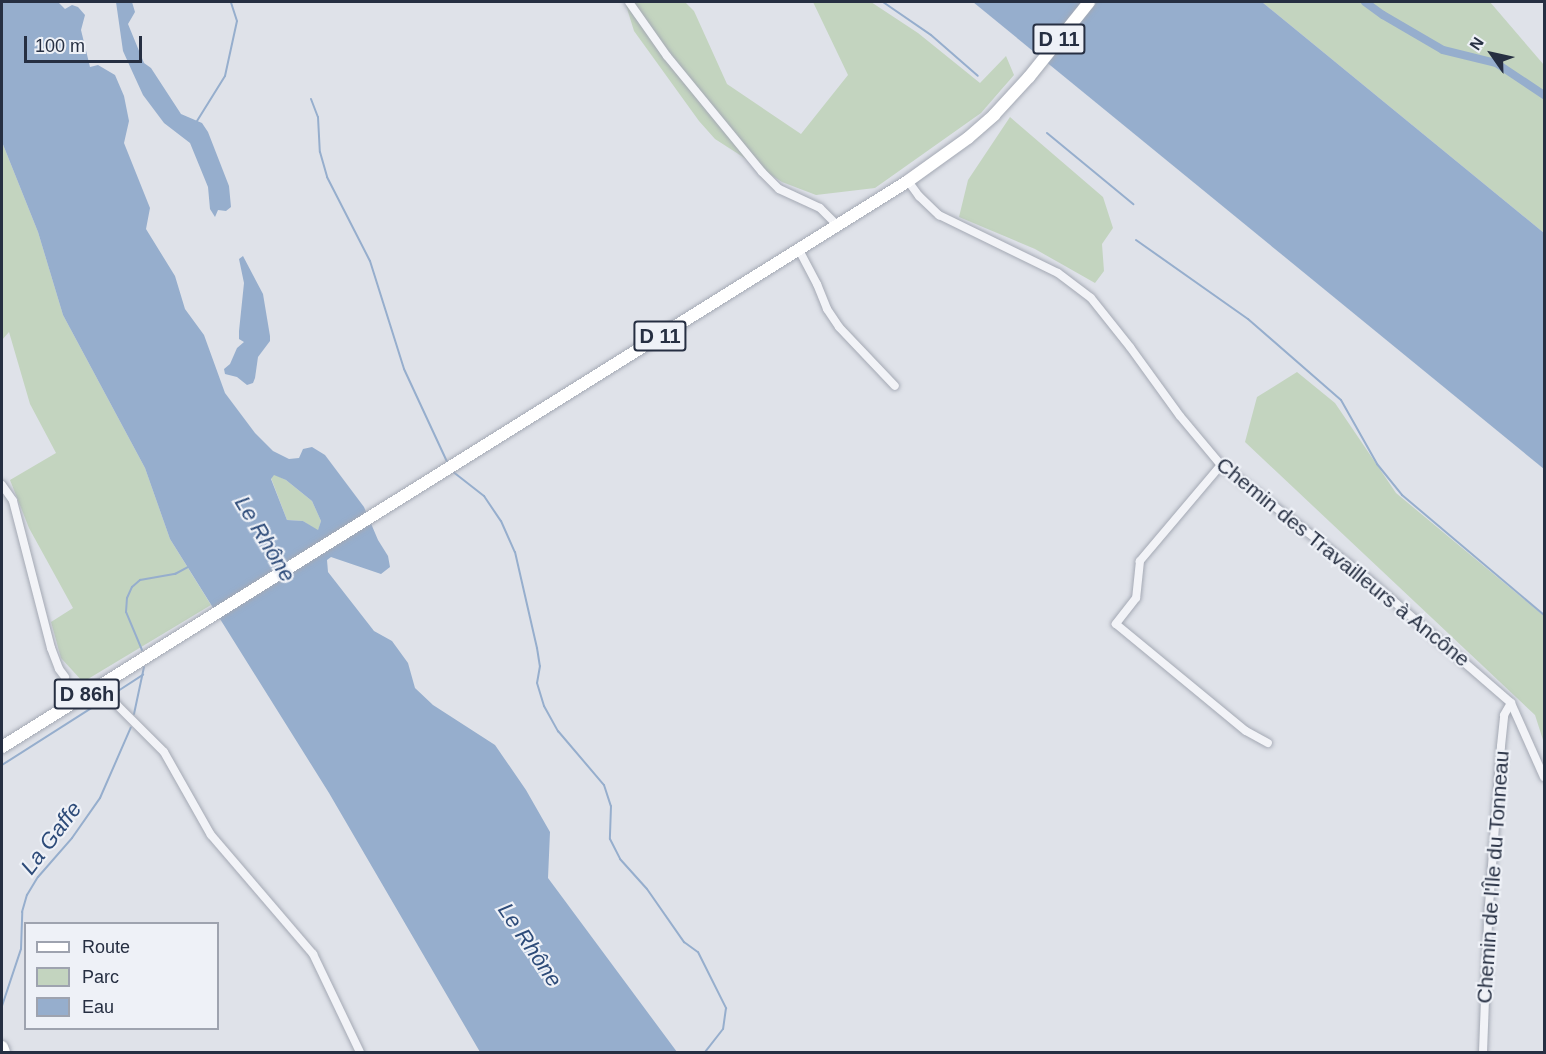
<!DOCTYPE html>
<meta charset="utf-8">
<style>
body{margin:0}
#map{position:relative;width:1546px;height:1054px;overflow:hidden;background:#dfe2e9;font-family:Arial,sans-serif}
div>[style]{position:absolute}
.green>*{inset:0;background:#c3d4bf}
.water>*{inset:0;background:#96aecd}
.stream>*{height:2px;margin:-1px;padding:0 1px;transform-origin:1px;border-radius:1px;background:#96aecd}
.canal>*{height:8px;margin:-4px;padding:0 4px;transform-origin:4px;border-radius:4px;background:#96aecd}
.roads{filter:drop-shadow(0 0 2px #a4a9b4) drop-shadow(0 0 2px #a4a9b4)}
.street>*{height:8px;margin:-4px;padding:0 4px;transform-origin:4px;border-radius:4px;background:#f2f3f7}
.primary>*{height:12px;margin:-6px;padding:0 6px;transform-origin:6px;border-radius:6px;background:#fff}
span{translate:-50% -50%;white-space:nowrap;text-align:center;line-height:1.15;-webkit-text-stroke:4.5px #eef1f7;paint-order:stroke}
.shield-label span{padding:2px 4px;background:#eef1f7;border:2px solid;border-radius:4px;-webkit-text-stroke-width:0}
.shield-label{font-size:20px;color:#262f42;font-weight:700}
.street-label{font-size:21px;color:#262f42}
.water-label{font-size:22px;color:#2d4b79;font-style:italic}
.frame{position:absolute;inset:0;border:3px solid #262f42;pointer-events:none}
.legend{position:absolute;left:24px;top:922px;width:195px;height:108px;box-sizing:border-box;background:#eef1f7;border:2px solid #9ea3af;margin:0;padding:8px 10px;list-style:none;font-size:18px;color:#262f42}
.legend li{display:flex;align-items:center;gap:12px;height:30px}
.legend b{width:30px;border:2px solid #9ea3af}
.north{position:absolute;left:1462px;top:24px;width:60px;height:60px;-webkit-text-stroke:4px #eef1f7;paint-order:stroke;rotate:304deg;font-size:16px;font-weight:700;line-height:24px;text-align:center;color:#262f42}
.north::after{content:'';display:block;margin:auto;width:21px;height:27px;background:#262f42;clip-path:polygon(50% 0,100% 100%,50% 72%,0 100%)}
.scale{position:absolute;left:24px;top:36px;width:118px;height:27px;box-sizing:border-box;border:3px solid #262f42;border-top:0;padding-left:8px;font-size:18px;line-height:21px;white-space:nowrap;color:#262f42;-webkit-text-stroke:4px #eef1f7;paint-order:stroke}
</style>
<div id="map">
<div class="green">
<div style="clip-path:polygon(625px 2px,685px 2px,694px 11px,727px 84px,801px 134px,848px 75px,813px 2px,871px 2px,918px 33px,980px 83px,1006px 56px,1014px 75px,981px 113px,875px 188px,816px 195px,782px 182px,715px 139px,699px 121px,634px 31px)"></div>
<div style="clip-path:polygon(1262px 2px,1490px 2px,1544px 65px,1544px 233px)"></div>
<div style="clip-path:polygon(1010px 117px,1103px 197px,1113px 228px,1102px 244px,1104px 271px,1095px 283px,1035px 249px,959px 217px,968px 180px)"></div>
<div style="clip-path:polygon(2px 142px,38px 232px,63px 315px,145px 468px,170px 539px,211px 605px,83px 682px,61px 658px,51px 622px,73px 608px,29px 528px,10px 480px,56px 453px,30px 404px,9px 332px,2px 340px)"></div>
<div style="clip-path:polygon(1297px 372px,1335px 403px,1396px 493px,1544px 616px,1544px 743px,1535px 715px,1245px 442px,1257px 397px)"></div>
<div style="clip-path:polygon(274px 474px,286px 480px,312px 501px,321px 521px,318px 531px,303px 521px,287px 520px,271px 478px)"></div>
</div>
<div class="water">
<div style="clip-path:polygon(evenodd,2px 2px,58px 2px,65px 9px,72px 5px,78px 7px,85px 15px,81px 30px,90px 67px,98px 65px,115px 75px,124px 96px,129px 121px,124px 143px,150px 208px,146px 229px,175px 276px,185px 309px,204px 335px,225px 393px,255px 433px,273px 451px,289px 459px,299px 458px,303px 449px,312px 447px,325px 455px,364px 507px,378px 540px,388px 556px,390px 567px,381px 574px,331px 557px,327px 560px,328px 572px,374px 631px,392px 641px,408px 663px,415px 688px,433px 705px,495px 745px,526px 790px,550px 832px,548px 878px,677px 1052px,480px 1052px,329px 793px,170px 539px,145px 468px,63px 315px,38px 232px,2px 142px,2px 2px,274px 475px,286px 480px,312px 501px,321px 521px,318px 530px,303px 521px,287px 520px,271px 479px,274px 475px)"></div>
<div style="clip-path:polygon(116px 2px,132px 2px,135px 12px,128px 24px,144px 63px,151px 68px,181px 114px,202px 123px,208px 132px,229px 186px,231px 207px,226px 211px,218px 210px,215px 217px,210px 209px,208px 187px,190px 143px,164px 123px,143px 95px,132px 71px,123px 51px)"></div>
<div style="clip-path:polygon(973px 2px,1262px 2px,1544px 233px,1544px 469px)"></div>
<div style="clip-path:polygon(243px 256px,263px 294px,270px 336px,270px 341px,258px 357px,255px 378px,253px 383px,247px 385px,237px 377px,225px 374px,224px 369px,230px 364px,237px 348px,244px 342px,239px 339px,239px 331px,244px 283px,239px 259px)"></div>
</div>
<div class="stream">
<div style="left:883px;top:2px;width:58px;rotate:34.5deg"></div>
<div style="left:931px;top:35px;width:62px;rotate:41.1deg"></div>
<div style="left:311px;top:99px;width:19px;rotate:69deg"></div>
<div style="left:318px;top:117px;width:35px;rotate:87deg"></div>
<div style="left:320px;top:152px;width:26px;rotate:74deg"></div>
<div style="left:327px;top:177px;width:94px;rotate:62.9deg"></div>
<div style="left:370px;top:261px;width:113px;rotate:72.5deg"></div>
<div style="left:404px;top:369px;width:105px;rotate:65.1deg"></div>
<div style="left:197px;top:121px;width:53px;rotate:-58.1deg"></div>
<div style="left:225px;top:76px;width:56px;rotate:-77.7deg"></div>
<div style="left:237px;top:21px;width:20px;rotate:-108deg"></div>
<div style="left:1047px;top:133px;width:112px;rotate:39.5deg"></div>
<div style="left:1136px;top:240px;width:137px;rotate:35.2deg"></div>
<div style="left:1248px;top:319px;width:123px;rotate:41.1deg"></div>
<div style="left:1341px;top:400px;width:73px;rotate:60.6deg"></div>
<div style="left:1377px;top:464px;width:40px;rotate:51deg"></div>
<div style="left:1402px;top:495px;width:186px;rotate:40.2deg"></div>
<div style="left:452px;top:471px;width:41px;rotate:38deg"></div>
<div style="left:484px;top:496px;width:30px;rotate:56deg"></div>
<div style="left:501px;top:521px;width:34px;rotate:66deg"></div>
<div style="left:515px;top:552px;width:98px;rotate:77.1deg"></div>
<div style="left:537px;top:648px;width:18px;rotate:81deg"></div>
<div style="left:540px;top:666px;width:17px;rotate:100deg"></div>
<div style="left:537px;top:683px;width:24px;rotate:73deg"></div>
<div style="left:544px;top:706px;width:29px;rotate:61deg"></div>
<div style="left:558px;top:731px;width:71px;rotate:49.6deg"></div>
<div style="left:604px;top:785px;width:22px;rotate:72deg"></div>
<div style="left:611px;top:806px;width:33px;rotate:92deg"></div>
<div style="left:610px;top:839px;width:22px;rotate:63deg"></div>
<div style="left:620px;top:859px;width:40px;rotate:48deg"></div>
<div style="left:647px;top:889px;width:65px;rotate:55.1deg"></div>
<div style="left:684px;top:942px;width:17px;rotate:36deg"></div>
<div style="left:698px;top:952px;width:63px;rotate:63.4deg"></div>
<div style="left:726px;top:1008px;width:21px;rotate:98deg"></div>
<div style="left:723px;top:1029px;width:29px;rotate:128deg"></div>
<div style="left:142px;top:650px;width:41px;rotate:-112.8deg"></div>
<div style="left:126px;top:612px;width:14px;rotate:-86deg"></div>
<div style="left:127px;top:598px;width:12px;rotate:-66deg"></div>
<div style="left:132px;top:587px;width:11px;rotate:-41deg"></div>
<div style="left:140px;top:580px;width:36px;rotate:-10deg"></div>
<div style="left:175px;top:574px;width:15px;rotate:-28deg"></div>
<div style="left:118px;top:691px;width:30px;rotate:-33deg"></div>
<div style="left:134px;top:714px;width:48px;rotate:-78deg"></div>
<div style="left:2px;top:765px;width:117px;rotate:-32.5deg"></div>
<div style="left:2px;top:1006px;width:60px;rotate:-71.6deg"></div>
<div style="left:21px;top:949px;width:37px;rotate:-88deg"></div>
<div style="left:22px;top:912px;width:18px;rotate:-74deg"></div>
<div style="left:27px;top:895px;width:21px;rotate:-59deg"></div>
<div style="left:38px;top:877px;width:52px;rotate:-48.9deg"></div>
<div style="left:72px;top:838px;width:49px;rotate:-55deg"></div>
<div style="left:100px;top:798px;width:77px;rotate:-66.4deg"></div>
<div style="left:1544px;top:1052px;width:1px;rotate:-90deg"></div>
</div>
<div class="canal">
<div style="left:1365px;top:2px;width:22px;rotate:36deg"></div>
<div style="left:1383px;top:15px;width:69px;rotate:30.3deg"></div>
<div style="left:1443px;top:50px;width:55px;rotate:13.8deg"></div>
<div style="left:1496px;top:63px;width:58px;rotate:33.7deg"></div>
</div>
<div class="roads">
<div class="street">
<div style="left:629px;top:2px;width:66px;rotate:54.9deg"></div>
<div style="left:667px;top:56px;width:150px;rotate:50.7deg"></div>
<div style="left:762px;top:172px;width:24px;rotate:45deg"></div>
<div style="left:779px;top:189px;width:45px;rotate:24.9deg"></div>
<div style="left:820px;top:208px;width:23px;rotate:45deg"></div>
<div style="left:908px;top:181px;width:19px;rotate:54deg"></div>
<div style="left:919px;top:196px;width:28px;rotate:44deg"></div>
<div style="left:939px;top:215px;width:132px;rotate:26deg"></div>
<div style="left:1058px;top:273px;width:41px;rotate:37.1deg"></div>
<div style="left:1091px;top:298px;width:63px;rotate:51.5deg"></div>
<div style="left:1130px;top:347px;width:85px;rotate:54.1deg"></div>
<div style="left:1180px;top:416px;width:64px;rotate:50.1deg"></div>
<div style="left:1221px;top:465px;width:186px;rotate:37.8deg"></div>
<div style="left:1368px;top:579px;width:189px;rotate:40.9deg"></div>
<div style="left:1511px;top:703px;width:81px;rotate:66deg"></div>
<div style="left:798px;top:248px;width:41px;rotate:62.2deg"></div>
<div style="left:817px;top:284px;width:27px;rotate:68deg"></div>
<div style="left:827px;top:309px;width:22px;rotate:56deg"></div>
<div style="left:839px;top:327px;width:81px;rotate:46.5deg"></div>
<div style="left:1221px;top:465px;width:126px;rotate:130.2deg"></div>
<div style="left:1140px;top:561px;width:37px;rotate:96deg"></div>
<div style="left:1136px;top:598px;width:33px;rotate:128deg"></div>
<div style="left:1116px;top:624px;width:168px;rotate:39.5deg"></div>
<div style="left:1246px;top:731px;width:25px;rotate:29deg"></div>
<div style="left:2px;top:485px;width:19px;rotate:55deg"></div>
<div style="left:13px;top:501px;width:152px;rotate:75.5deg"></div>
<div style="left:51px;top:648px;width:22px;rotate:69deg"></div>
<div style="left:59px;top:669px;width:10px;rotate:53deg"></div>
<div style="left:101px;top:685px;width:26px;rotate:51deg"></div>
<div style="left:117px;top:705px;width:66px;rotate:45deg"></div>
<div style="left:164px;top:752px;width:95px;rotate:60.5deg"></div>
<div style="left:211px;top:835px;width:157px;rotate:49.4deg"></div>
<div style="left:313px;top:954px;width:109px;rotate:64.4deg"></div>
<div style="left:1483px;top:1052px;width:133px;rotate:-87.8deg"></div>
<div style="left:1488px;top:919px;width:173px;rotate:-85.7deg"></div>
<div style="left:1501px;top:746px;width:31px;rotate:-84deg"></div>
<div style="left:1504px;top:715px;width:14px;rotate:-60deg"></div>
</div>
<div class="primary">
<div style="left:2px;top:747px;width:1068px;rotate:-31.99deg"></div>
<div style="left:908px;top:181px;width:74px;rotate:-35.6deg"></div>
<div style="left:968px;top:138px;width:35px;rotate:-41deg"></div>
<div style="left:994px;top:115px;width:52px;rotate:-47.4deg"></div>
<div style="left:1029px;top:77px;width:96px;rotate:-51.3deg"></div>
<div style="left:2px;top:1047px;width:5px;rotate:68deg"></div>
</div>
</div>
<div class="shield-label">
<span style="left:1059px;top:39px">D 11</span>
<span style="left:660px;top:336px">D 11</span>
<span style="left:87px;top:694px">D 86h</span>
</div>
<div class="street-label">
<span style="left:1343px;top:562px;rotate:39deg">Chemin des Travailleurs à Ancône</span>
<span style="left:1493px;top:877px;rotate:-86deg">Chemin de l'Île du Tonneau</span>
</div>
<div class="water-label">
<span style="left:265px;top:539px;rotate:59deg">Le Rhône</span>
<span style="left:51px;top:838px;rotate:-53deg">La Gaffe</span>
<span style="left:530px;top:945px;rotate:56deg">Le Rhône</span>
</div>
<div class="frame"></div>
<ul class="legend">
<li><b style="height:8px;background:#fff"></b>Route</li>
<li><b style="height:16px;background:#c3d4bf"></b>Parc</li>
<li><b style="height:16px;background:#96aecd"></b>Eau</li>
</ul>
<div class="north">N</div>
<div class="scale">100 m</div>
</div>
